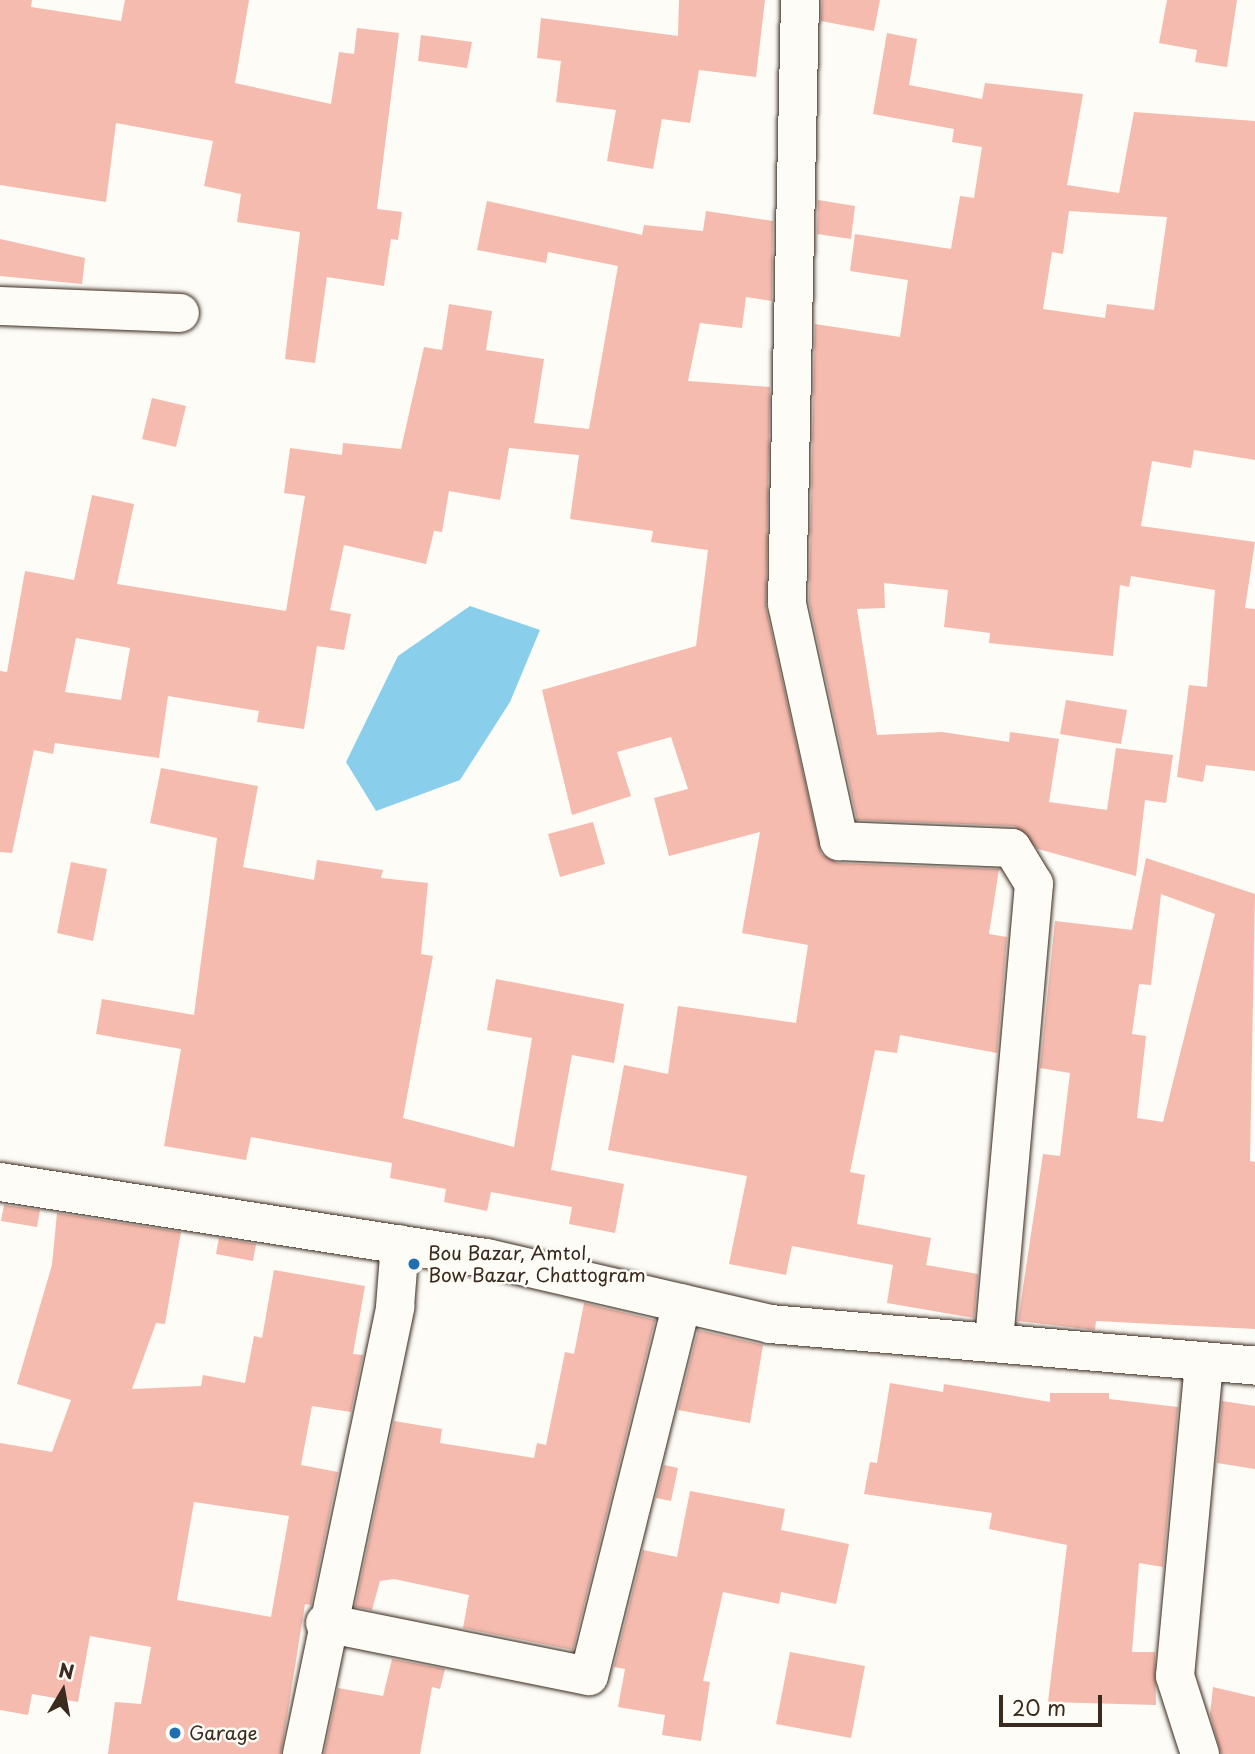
<!DOCTYPE html>
<style>
body{margin:0}
#map{position:relative;width:1255px;height:1754px;overflow:hidden;background:#fdfcf7;font-family:"Playpen Sans",sans-serif}
div>[style]{position:absolute}
.water>*{inset:0;background:#89ceeb}
.building>*{inset:0;background:#f5bbae}
.roads{filter:drop-shadow(0 0 2px #3b2a1e) drop-shadow(0 0 2px #3b2a1e)}
.street>*{height:38px;margin:-19px;padding:0 19px;transform-origin:19px;border-radius:19px;background:#fdfcf7}
.secondary>*{height:38px;margin:-19px;padding:0 19px;transform-origin:19px;border-radius:19px;background:#fdfcf7}
.dots>*{width:19px;height:19px;translate:-50% -50%;box-sizing:border-box;border:4px solid #fdfcf7;border-radius:50%}
span{translate:-50% -50%;white-space:nowrap;text-align:center;line-height:1.15;-webkit-text-stroke:5px #fdfcf7;paint-order:stroke}
.poi-label{font-size:19px;color:#3b2a1e}
.left{translate:0 -50%;text-align:left}
.north{position:absolute;left:28px;top:1656px;width:70px;height:70px;-webkit-text-stroke:5px #fdfcf7;paint-order:stroke;rotate:10deg;font-size:19px;font-weight:700;line-height:28px;text-align:center;color:#3b2a1e}
.north::after{content:'';display:block;margin:auto;width:24px;height:32px;background:#3b2a1e;clip-path:polygon(50% 0,100% 100%,50% 72%,0 100%)}
.scale{position:absolute;left:999px;top:1695px;width:103px;height:32px;box-sizing:border-box;border:4px solid #3b2a1e;border-top:0;padding-left:9px;font-size:21px;line-height:24px;white-space:nowrap;color:#3b2a1e;-webkit-text-stroke:5px #fdfcf7;paint-order:stroke}
</style>
<div id="map">
<div class="water">
<div style="clip-path:polygon(470px 606px,540px 630px,510px 702px,460px 780px,376px 811px,346px 762px,398px 656px)"></div>
</div>
<div class="building">
<div style="clip-path:polygon(0 0,32px 0,31px 7px,121px 21px,125px 0,249px 0,235px 83px,331px 104px,339px 52px,354px 54px,357px 28px,399px 33px,377px 209px,402px 212px,398px 240px,391px 239px,384px 286px,327px 277px,315px 363px,285px 359px,300px 232px,237px 222px,241px 194px,204px 186px,213px 141px,116px 123px,106px 202px,0 185px)"></div>
<div style="clip-path:polygon(679px 0,765px 0,756px 77px,699px 70px,690px 123px,662px 119px,653px 169px,607px 161px,616px 110px,556px 102px,561px 61px,537px 58px,541px 18px,678px 36px)"></div>
<div style="clip-path:polygon(822px 0,880px 0,874px 31px,821px 21px)"></div>
<div style="clip-path:polygon(1167px 0,1237px 0,1227px 67px,1195px 62px,1197px 50px,1159px 43px)"></div>
<div style="clip-path:polygon(evenodd,887px 33px,917px 39px,909px 85px,982px 99px,985px 83px,1083px 94px,1067px 185px,1119px 193px,1134px 112px,1255px 121px,1255px 460px,1194px 450px,1191px 468px,1152px 461px,1141px 526px,1255px 542px,1245px 608px,1255px 609px,1255px 771px,1206px 765px,1203px 782px,1177px 777px,1189px 685px,1207px 687px,1215px 590px,1131px 576px,1129px 587px,1120px 585px,1113px 656px,989px 643px,990px 633px,944px 627px,948px 590px,884px 583px,885px 608px,857px 609px,877px 735px,942px 732px,1009px 742px,1010px 732px,1059px 739px,1049px 802px,1107px 810px,1116px 748px,1173px 755px,1166px 803px,1145px 800px,1136px 876px,1038px 849px,1014px 826px,857px 820px,809px 602px,815px 324px,900px 337px,908px 280px,850px 271px,855px 234px,951px 249px,960px 196px,974px 198px,982px 147px,952px 142px,954px 129px,873px 114px,887px 33px,1069px 211px,1167px 217px,1154px 310px,1107px 304px,1105px 318px,1043px 309px,1052px 252px,1063px 254px,1069px 211px)"></div>
<div style="clip-path:polygon(421px 35px,472px 42px,467px 68px,418px 61px)"></div>
<div style="clip-path:polygon(818px 200px,855px 206px,851px 239px,817px 234px)"></div>
<div style="clip-path:polygon(evenodd,487px 201px,642px 235px,644px 225px,703px 231px,706px 211px,773px 221px,772px 301px,746px 297px,742px 328px,700px 323px,688px 381px,770px 387px,766px 608px,821px 854px,838px 863px,999px 869px,989px 934px,1007px 937px,997px 1053px,900px 1035px,897px 1053px,875px 1050px,850px 1172px,865px 1175px,857px 1224px,931px 1238px,926px 1265px,978px 1274px,974px 1318px,887px 1303px,893px 1265px,792px 1246px,786px 1275px,729px 1264px,747px 1176px,608px 1150px,624px 1065px,668px 1074px,678px 1006px,796px 1023px,808px 945px,742px 933px,760px 832px,669px 856px,654px 798px,688px 789px,671px 737px,617px 752px,631px 796px,572px 815px,542px 690px,696px 646px,708px 550px,651px 542px,653px 531px,570px 519px,579px 455px,509px 448px,500px 500px,449px 491px,442px 532px,434px 531px,426px 564px,344px 545px,330px 610px,351px 614px,344px 650px,317px 646px,304px 729px,257px 722px,259px 711px,168px 696px,159px 758px,55px 743px,53px 754px,34px 750px,12px 853px,0 852px,0 671px,7px 672px,25px 571px,74px 580px,92px 495px,134px 504px,117px 584px,286px 611px,305px 496px,284px 493px,290px 448px,342px 455px,343px 443px,401px 449px,424px 347px,442px 350px,449px 304px,492px 311px,486px 350px,544px 359px,534px 423px,589px 429px,618px 266px,548px 252px,546px 263px,477px 250px,487px 201px,76px 638px,130px 648px,121px 700px,65px 692px,76px 638px)"></div>
<div style="clip-path:polygon(0 239px,85px 258px,82px 284px,0 276px)"></div>
<div style="clip-path:polygon(152px 398px,186px 406px,176px 447px,142px 439px)"></div>
<div style="clip-path:polygon(1066px 700px,1127px 710px,1121px 744px,1060px 734px)"></div>
<div style="clip-path:polygon(161px 768px,258px 786px,243px 867px,314px 880px,317px 860px,383px 870px,381px 878px,428px 883px,421px 954px,433px 956px,403px 1118px,514px 1147px,532px 1038px,487px 1030px,496px 979px,624px 1004px,614px 1063px,572px 1055px,551px 1170px,624px 1184px,615px 1233px,569px 1224px,572px 1207px,491px 1192px,487px 1211px,444px 1202px,446px 1189px,390px 1178px,392px 1163px,251px 1137px,246px 1160px,164px 1146px,181px 1049px,96px 1034px,102px 999px,194px 1015px,217px 838px,150px 823px)"></div>
<div style="clip-path:polygon(593px 822px,605px 864px,560px 877px,548px 834px)"></div>
<div style="clip-path:polygon(evenodd,1146px 858px,1255px 894px,1250px 1161px,1255px 1162px,1255px 1329px,1096px 1321px,1095px 1330px,1018px 1321px,1043px 1154px,1060px 1156px,1070px 1073px,1040px 1068px,1055px 921px,1132px 930px,1146px 858px,1161px 894px,1215px 914px,1163px 1122px,1137px 1118px,1146px 1036px,1132px 1034px,1139px 984px,1151px 985px,1161px 894px)"></div>
<div style="clip-path:polygon(71px 862px,107px 869px,93px 941px,57px 933px)"></div>
<div style="clip-path:polygon(4px 1205px,40px 1210px,37px 1227px,1px 1221px)"></div>
<div style="clip-path:polygon(evenodd,57px 1213px,181px 1232px,165px 1324px,156px 1323px,132px 1389px,201px 1386px,203px 1375px,245px 1383px,254px 1336px,262px 1338px,274px 1270px,365px 1286px,353px 1354px,363px 1355px,351px 1412px,312px 1406px,301px 1465px,338px 1472px,311px 1605px,305px 1604px,281px 1754px,108px 1754px,115px 1702px,141px 1704px,151px 1647px,90px 1636px,78px 1702px,32px 1694px,28px 1715px,0 1710px,0 1443px,52px 1452px,71px 1400px,17px 1384px,52px 1265px,57px 1213px,194px 1502px,289px 1516px,271px 1617px,177px 1600px,194px 1502px)"></div>
<div style="clip-path:polygon(219px 1238px,256px 1244px,253px 1261px,216px 1254px)"></div>
<div style="clip-path:polygon(584px 1303px,655px 1320px,573px 1650px,463px 1628px,469px 1595px,394px 1579px,380px 1581px,372px 1610px,355px 1607px,394px 1421px,442px 1429px,440px 1443px,534px 1458px,537px 1443px,546px 1445px,565px 1352px,574px 1354px)"></div>
<div style="clip-path:polygon(698px 1330px,763px 1345px,750px 1423px,678px 1410px)"></div>
<div style="clip-path:polygon(890px 1383px,943px 1392px,944px 1384px,1050px 1402px,1050px 1393px,1109px 1393px,1109px 1399px,1178px 1407px,1163px 1567px,1139px 1563px,1132px 1652px,1155px 1652px,1156px 1705px,1048px 1702px,1067px 1545px,989px 1529px,992px 1513px,864px 1494px,870px 1462px,877px 1463px)"></div>
<div style="clip-path:polygon(1222px 1401px,1255px 1406px,1255px 1469px,1217px 1463px)"></div>
<div style="clip-path:polygon(664px 1465px,678px 1468px,671px 1501px,656px 1498px)"></div>
<div style="clip-path:polygon(690px 1491px,785px 1509px,781px 1530px,849px 1544px,836px 1604px,781px 1592px,779px 1604px,723px 1592px,703px 1681px,710px 1682px,701px 1741px,662px 1735px,665px 1715px,618px 1707px,625px 1669px,614px 1667px,643px 1550px,677px 1557px)"></div>
<div style="clip-path:polygon(790px 1652px,865px 1666px,851px 1738px,776px 1724px)"></div>
<div style="clip-path:polygon(392px 1659px,445px 1669px,440px 1689px,432px 1687px,420px 1754px,324px 1754px,338px 1688px,383px 1696px)"></div>
<div style="clip-path:polygon(1213px 1687px,1255px 1697px,1255px 1754px,1221px 1754px,1210px 1714px)"></div>
</div>
<div class="roads">
<div class="street">
<div style="left:800px;top:0;width:604px;rotate:91.23deg"></div>
<div style="left:787px;top:604px;width:243px;rotate:77.6deg"></div>
<div style="left:839px;top:841px;width:173px;rotate:2.3deg"></div>
<div style="left:1012px;top:848px;width:42px;rotate:58.6deg"></div>
<div style="left:1034px;top:884px;width:458px;rotate:95deg"></div>
<div style="left:0;top:306px;width:180px;rotate:2.2deg"></div>
<div style="left:325px;top:1623px;width:269px;rotate:11.4deg"></div>
<div style="left:589px;top:1676px;width:384px;rotate:-76deg"></div>
<div style="left:302px;top:1754px;width:457px;rotate:-78.2deg"></div>
<div style="left:395px;top:1307px;width:63px;rotate:-85.5deg"></div>
<div style="left:1200px;top:1754px;width:82px;rotate:-107.8deg"></div>
<div style="left:1175px;top:1676px;width:313px;rotate:-84.7deg"></div>
</div>
<div class="secondary">
<div style="left:0;top:1182px;width:493px;rotate:8.9deg"></div>
<div style="left:487px;top:1258px;width:291px;rotate:13.1deg"></div>
<div style="left:770px;top:1324px;width:487px;rotate:4.9deg"></div>
</div>
</div>
<div class="dots">
<div style="left:414px;top:1264px;background:#1f6fb2"></div>
<div style="left:175px;top:1733px;background:#1f6fb2"></div>
</div>
<div class="poi-label">
<span class="left" style="left:428px;top:1264px">Bou Bazar, Amtol,<br>Bow Bazar, Chattogram</span>
<span class="left" style="left:189px;top:1733px">Garage</span>
</div>
<div class="north">N</div>
<div class="scale">20 m</div>
</div>
